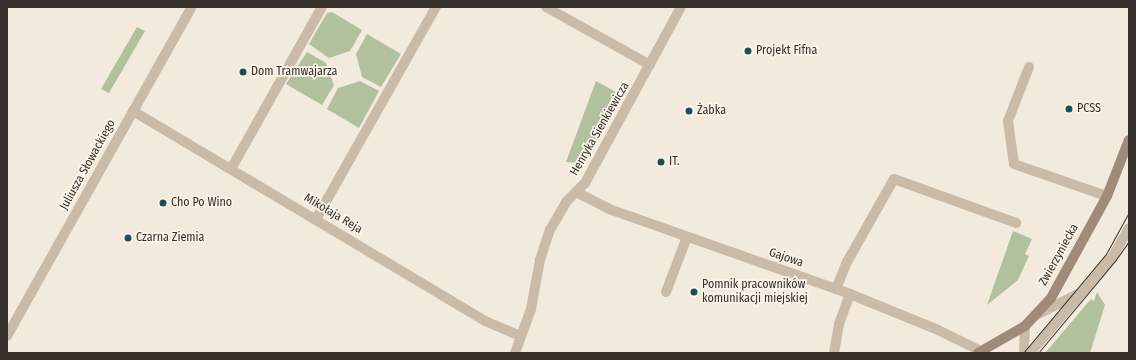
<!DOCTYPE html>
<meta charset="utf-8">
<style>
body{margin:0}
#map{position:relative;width:1136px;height:360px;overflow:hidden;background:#f2eadd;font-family:"Fira Sans Condensed",sans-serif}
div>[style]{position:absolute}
.green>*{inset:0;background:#b1c19d}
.lane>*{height:10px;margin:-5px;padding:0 5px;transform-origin:5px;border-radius:5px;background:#cabba8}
.street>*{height:10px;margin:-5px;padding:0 5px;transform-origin:5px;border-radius:5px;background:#cabba8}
.secondary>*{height:10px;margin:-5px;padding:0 5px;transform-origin:5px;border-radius:5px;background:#9e8b7a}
.tram>*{height:1px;margin:-0.5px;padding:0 0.5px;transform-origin:0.5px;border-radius:0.5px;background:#372f29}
.dots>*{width:11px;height:11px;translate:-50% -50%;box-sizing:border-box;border:2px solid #faf4e9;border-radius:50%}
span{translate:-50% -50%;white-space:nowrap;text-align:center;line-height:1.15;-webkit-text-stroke:3.5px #faf4e9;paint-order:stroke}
.poi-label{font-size:12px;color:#372f29}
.left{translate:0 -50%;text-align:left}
.street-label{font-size:12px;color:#372f29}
.frame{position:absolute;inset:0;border:8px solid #372f29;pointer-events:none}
</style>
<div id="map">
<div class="green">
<div style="clip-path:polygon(332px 12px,362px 30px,350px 51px,329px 58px,309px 44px,327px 13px)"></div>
<div style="clip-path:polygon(137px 27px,145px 31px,109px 93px,101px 89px)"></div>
<div style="clip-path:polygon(367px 34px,401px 54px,381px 87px,362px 77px,356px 54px)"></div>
<div style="clip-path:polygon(307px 52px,326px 63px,334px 85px,322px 105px,286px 84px)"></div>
<div style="clip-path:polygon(360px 81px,379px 91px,359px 128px,327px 109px,338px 88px)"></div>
<div style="clip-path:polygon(596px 81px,623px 96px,588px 158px,581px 163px,566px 162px)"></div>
<div style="clip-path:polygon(1013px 231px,1032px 239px,1025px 254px,1029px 256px,1018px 280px,987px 305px)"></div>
<div style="clip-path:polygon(1097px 292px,1105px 305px,1090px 353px,1045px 353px,1091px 299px,1094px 301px)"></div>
</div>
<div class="lane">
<div style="left:1029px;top:67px;width:58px;rotate:111.3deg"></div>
<div style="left:1008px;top:121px;width:43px;rotate:82.1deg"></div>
<div style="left:1014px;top:164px;width:98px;rotate:19deg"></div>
<div style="left:231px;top:169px;width:186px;rotate:-60.7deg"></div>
<div style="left:316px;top:219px;width:244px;rotate:-60.5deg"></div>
<div style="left:836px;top:289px;width:29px;rotate:-68deg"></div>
<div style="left:847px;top:262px;width:95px;rotate:-60.5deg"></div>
<div style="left:894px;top:179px;width:130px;rotate:19.8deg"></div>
<div style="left:666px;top:292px;width:59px;rotate:-69.1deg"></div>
<div style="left:1036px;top:315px;width:47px;rotate:-26.6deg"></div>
<div style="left:834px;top:353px;width:29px;rotate:-80deg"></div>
<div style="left:839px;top:324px;width:32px;rotate:-70deg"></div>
<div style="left:1030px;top:353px;width:128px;rotate:-49.4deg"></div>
<div style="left:1113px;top:256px;width:32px;rotate:-60deg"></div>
</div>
<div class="street">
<div style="left:546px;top:7px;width:119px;rotate:29.1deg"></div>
<div style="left:133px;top:111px;width:410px;rotate:30.8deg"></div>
<div style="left:485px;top:321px;width:39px;rotate:23deg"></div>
<div style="left:576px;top:192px;width:37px;rotate:27deg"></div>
<div style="left:609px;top:209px;width:256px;rotate:19.4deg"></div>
<div style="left:850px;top:294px;width:95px;rotate:22.2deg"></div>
<div style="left:938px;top:330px;width:52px;rotate:26.1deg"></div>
<div style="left:7px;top:336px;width:377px;rotate:-60.7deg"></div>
<div style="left:515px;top:353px;width:47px;rotate:-70deg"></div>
<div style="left:531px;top:309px;width:50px;rotate:-79.6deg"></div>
<div style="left:540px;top:260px;width:32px;rotate:-72deg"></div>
<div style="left:550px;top:230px;width:32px;rotate:-60deg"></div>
<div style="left:566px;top:202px;width:27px;rotate:-45deg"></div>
<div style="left:585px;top:183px;width:200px;rotate:-61.4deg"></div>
<div style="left:1024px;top:353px;width:27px;rotate:-88deg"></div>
</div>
<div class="secondary">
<div style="left:978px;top:353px;width:54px;rotate:-29.9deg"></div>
<div style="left:1025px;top:326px;width:38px;rotate:-47deg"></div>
<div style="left:1051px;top:298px;width:116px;rotate:-61.2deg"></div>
<div style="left:1107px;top:196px;width:60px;rotate:-68.6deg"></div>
</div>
<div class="tram">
<div style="left:1023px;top:353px;width:129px;rotate:-50deg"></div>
<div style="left:1106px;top:254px;width:48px;rotate:-61.3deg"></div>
<div style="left:1038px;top:353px;width:120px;rotate:-50.1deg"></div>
<div style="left:1115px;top:261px;width:24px;rotate:-55deg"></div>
</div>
<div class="dots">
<div style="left:748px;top:51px;background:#1e4f59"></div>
<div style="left:243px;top:72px;background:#1e4f59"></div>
<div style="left:1069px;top:109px;background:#1e4f59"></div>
<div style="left:689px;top:111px;background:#1e4f59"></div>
<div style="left:661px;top:162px;background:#1e4f59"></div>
<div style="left:163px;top:203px;background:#1e4f59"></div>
<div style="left:128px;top:238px;background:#1e4f59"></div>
<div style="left:694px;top:292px;background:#1e4f59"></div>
</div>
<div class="poi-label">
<span class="left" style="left:756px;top:51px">Projekt Fifna</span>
<span class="left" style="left:251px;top:72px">Dom Tramwajarza</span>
<span class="left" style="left:1077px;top:109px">PCSS</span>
<span class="left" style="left:697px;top:111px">Żabka</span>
<span class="left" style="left:669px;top:162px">IT.</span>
<span class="left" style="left:171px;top:203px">Cho Po Wino</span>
<span class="left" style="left:136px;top:238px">Czarna Ziemia</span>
<span class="left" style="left:702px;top:292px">Pomnik pracowników<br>komunikacji miejskiej</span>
</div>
<div class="street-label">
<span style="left:600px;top:129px;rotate:-60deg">Henryka Sienkiewicza</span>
<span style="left:88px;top:165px;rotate:-61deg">Juliusza Słowackiego</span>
<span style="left:333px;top:214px;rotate:31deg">Mikołaja Reja</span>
<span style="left:1059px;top:255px;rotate:-61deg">Zwierzyniecka</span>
<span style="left:786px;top:258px;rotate:19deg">Gajowa</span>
</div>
<div class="frame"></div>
</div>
